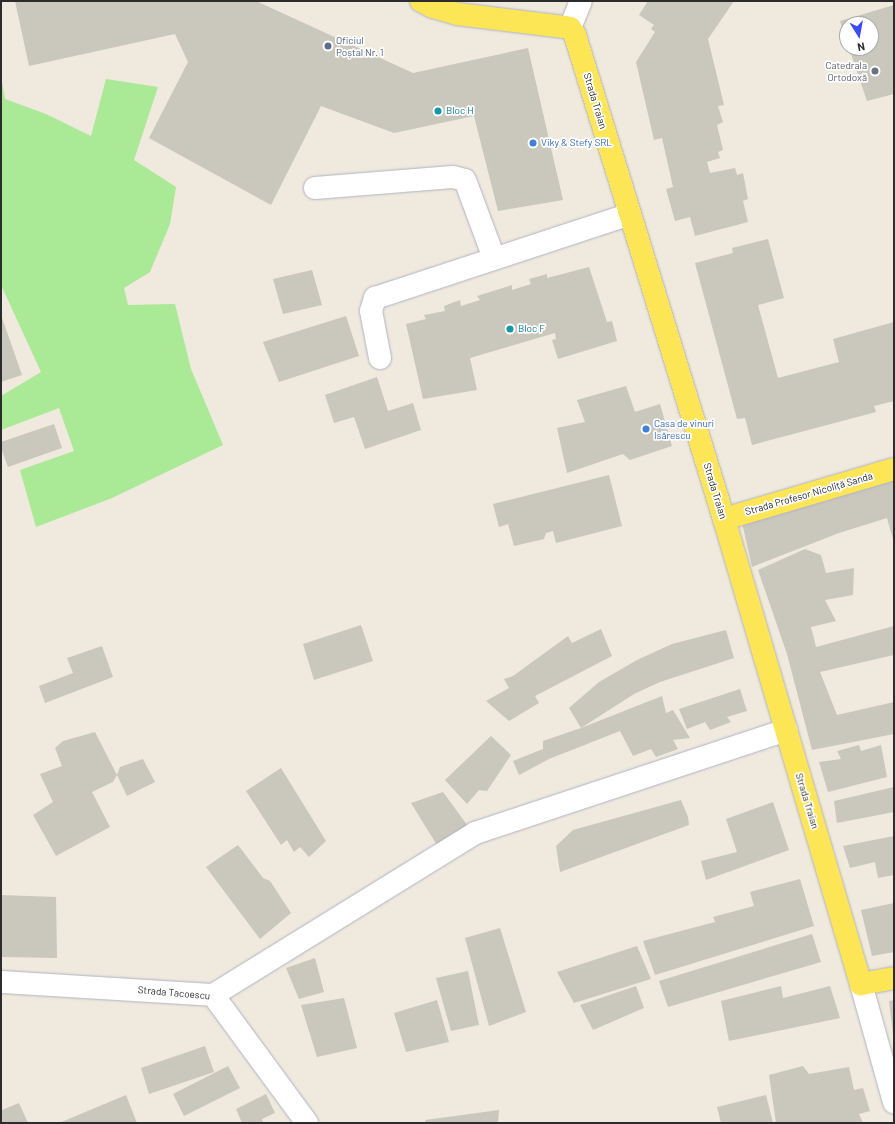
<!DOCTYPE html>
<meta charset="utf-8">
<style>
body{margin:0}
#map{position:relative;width:895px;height:1124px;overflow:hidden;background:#efe9de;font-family:Barlow,sans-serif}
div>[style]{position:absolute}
.green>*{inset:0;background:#aae996}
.building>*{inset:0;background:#cac7bc}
.roads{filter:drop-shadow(0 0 1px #b2b3c1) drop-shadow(0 0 1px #b2b3c1)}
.minor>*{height:22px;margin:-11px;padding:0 11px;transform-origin:11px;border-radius:11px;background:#fff}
.major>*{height:22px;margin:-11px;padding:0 11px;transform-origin:11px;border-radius:11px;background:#fce656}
.dots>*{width:11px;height:11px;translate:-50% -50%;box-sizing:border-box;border:2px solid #fff;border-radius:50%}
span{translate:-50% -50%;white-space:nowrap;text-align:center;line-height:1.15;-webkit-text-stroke:3.5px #fff;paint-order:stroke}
.service-label{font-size:10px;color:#4e5e75}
.left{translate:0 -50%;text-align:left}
.worship-label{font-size:10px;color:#5b616d}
.right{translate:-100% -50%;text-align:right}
.street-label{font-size:10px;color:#2c2c2c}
.culture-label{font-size:10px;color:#0d838f}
.shop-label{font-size:10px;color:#366cbe}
.frame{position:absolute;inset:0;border:2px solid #2c2c2c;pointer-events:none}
.north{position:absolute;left:839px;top:16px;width:40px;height:40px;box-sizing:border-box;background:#fff;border:1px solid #ababab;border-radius:50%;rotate:169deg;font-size:11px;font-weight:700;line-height:16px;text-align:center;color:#2c2c2c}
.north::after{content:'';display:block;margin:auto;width:14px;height:18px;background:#3b4cff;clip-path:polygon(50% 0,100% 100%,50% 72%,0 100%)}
</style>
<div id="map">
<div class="green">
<div style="clip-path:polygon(1px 76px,5px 99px,46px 114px,91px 136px,106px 79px,158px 87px,134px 160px,176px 187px,170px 224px,150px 272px,124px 288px,128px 305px,175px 304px,191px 369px,223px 445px,112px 498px,36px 527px,20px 470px,74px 451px,59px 408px,1px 430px,1px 396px,41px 372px,1px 285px)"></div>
</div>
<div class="building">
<div style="clip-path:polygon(15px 1px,256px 1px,413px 73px,528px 48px,563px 200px,498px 211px,474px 116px,394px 133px,321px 106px,271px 205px,149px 138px,188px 62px,175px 34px,29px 66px)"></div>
<div style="clip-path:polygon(648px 1px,734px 1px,708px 39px,724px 105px,718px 106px,723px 122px,717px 125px,723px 150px,718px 152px,720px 158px,707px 162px,710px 173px,735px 168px,737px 175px,743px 173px,748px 199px,743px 201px,748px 222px,695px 236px,690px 217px,675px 221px,666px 189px,673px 187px,662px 138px,654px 140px,636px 62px,655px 32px,651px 29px,654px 25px,639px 15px)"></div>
<div style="clip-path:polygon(894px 5px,894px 94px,867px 101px,849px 48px,871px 48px,871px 24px,847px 24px,847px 42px,840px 21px)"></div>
<div style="clip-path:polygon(768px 239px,784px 298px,758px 305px,778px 378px,839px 362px,833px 339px,894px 322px,894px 401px,874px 406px,876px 412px,752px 445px,745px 418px,737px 419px,695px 263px,733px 253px,732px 248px)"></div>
<div style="clip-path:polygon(589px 267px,607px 322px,612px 321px,617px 341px,558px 359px,552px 340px,556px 339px,555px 333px,470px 358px,477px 390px,423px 399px,406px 324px,426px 319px,424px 315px,445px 311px,444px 306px,460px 300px,461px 306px,480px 300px,477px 296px,512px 285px,512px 290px,531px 284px,529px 279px,547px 274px,547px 278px)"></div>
<div style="clip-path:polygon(312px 270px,322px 305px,283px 314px,273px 279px)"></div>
<div style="clip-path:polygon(1px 315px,22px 375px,1px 382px)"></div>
<div style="clip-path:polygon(346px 316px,359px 356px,279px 382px,263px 342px)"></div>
<div style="clip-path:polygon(377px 377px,388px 411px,413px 403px,421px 430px,365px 449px,354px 417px,334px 423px,325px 395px)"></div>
<div style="clip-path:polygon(626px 386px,635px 412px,660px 404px,672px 446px,630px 460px,623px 454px,567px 473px,557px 428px,585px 422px,577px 400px)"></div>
<div style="clip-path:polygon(54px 424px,62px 448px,8px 467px,1px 448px,1px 442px)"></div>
<div style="clip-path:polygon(609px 475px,622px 526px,556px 543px,553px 531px,546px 533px,544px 539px,514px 546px,508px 524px,499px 527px,493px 504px)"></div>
<div style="clip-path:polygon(894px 480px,894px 543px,887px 518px,839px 533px,752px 567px,741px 518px)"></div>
<div style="clip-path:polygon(805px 549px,821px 555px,826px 573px,854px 568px,853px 595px,825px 600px,836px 621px,811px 627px,816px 647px,894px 626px,894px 655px,820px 672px,837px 715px,894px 702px,894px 734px,812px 750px,787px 654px,758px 570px)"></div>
<div style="clip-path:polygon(361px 625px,373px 661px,314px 680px,303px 644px)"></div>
<div style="clip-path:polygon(601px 629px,612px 656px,535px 696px,539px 703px,509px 721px,486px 701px,509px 688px,504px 679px,513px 676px,568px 636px,572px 643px)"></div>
<div style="clip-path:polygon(726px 630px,734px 658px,660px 682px,634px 694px,581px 728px,662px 696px,666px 713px,673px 710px,690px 738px,673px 740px,678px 749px,656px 757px,651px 749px,633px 756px,620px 731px,549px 759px,519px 775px,513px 761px,543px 749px,543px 741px,581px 728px,569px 708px,599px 682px,637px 660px,672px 644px)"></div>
<div style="clip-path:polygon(102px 646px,113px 677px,45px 703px,39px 686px,73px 673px,67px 658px)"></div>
<div style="clip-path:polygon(740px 689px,747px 711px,727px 717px,731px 722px,710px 730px,705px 722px,687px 729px,679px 709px)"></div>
<div style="clip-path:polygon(95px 732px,117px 775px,113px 782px,92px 792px,110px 827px,56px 856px,33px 815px,53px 802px,40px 774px,62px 766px,55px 748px,63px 741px)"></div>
<div style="clip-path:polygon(491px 736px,511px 755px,487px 791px,479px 790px,467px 804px,445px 780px)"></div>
<div style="clip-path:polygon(859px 745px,861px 751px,881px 745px,887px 777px,828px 792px,819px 762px,841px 759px,837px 751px)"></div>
<div style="clip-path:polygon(143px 759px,155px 782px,127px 796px,117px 775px,120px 767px)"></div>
<div style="clip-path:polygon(281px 768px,326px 841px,309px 857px,300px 847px,294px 852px,287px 840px,281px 845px,246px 791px)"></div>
<div style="clip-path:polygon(894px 787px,894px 812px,837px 823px,834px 801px)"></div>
<div style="clip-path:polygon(443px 792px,470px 829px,440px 850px,411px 803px)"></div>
<div style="clip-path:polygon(681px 800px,688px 817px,689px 825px,560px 872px,556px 846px,573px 830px)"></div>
<div style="clip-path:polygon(773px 802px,789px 850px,706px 880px,701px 861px,737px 852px,726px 819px)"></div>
<div style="clip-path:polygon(894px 836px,894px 875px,878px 878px,875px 862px,850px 868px,843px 846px)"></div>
<div style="clip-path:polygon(238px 845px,263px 878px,270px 881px,291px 913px,260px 939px,206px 867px)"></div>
<div style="clip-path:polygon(800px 879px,814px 926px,655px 975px,643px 941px,715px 922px,713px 917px,754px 906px,750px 892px)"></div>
<div style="clip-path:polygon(1px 895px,56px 897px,57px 958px,1px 957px)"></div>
<div style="clip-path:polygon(894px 903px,894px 952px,872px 956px,861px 910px)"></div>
<div style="clip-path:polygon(500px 928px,526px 1012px,489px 1026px,465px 938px)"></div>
<div style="clip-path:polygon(812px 934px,821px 962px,668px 1007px,659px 981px)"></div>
<div style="clip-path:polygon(637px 946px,651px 979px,574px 1003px,557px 972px)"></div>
<div style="clip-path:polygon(315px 958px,324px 992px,299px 999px,286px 968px)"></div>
<div style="clip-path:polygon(468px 971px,479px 1025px,451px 1031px,436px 978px)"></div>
<div style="clip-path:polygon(636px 986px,644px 1008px,593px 1030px,580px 1005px)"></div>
<div style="clip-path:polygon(781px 986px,783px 998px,830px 986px,840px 1018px,729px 1041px,721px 1001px)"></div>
<div style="clip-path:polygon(344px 998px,357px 1048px,317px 1057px,301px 1005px)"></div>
<div style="clip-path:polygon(437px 1000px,449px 1042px,406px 1052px,394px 1013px)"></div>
<div style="clip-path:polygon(894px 1000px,894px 1035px,893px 1035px,889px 1001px)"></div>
<div style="clip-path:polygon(205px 1046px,214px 1072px,149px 1094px,141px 1068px)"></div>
<div style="clip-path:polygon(228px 1066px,240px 1088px,184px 1116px,173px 1094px)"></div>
<div style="clip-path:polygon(803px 1066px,809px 1074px,849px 1067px,854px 1090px,863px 1088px,870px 1111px,859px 1114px,863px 1123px,776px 1123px,769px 1075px)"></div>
<div style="clip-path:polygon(266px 1094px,275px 1113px,262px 1119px,263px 1123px,242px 1123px,236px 1109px)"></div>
<div style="clip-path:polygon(126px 1095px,137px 1123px,59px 1123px)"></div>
<div style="clip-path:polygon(766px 1095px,773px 1123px,721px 1123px,717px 1107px)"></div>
<div style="clip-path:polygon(19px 1103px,28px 1123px,1px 1123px,1px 1108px,2px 1110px)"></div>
<div style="clip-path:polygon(499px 1110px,498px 1123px,426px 1123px,425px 1120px)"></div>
</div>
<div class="roads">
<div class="minor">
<div style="left:570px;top:28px;width:29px;rotate:-68deg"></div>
<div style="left:315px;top:188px;width:138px;rotate:-4.6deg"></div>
<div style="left:453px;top:177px;width:12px;rotate:14deg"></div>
<div style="left:465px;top:180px;width:83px;rotate:69.6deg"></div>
<div style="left:380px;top:358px;width:48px;rotate:-100.8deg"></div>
<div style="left:371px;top:311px;width:14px;rotate:-73deg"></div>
<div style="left:375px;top:298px;width:268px;rotate:-18.2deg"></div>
<div style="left:1px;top:982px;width:212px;rotate:3.5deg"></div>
<div style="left:213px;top:995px;width:159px;rotate:53.7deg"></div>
<div style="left:861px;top:984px;width:123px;rotate:74.4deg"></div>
<div style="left:213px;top:995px;width:308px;rotate:-31.7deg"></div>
<div style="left:475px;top:833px;width:328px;rotate:-18.3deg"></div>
</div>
<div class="major">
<div style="left:421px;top:1px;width:13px;rotate:27deg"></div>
<div style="left:433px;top:7px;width:25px;rotate:16deg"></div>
<div style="left:457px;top:14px;width:108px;rotate:6.9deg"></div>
<div style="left:564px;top:27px;width:6px;rotate:9deg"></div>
<div style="left:570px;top:28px;width:9px;rotate:54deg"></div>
<div style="left:575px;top:35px;width:506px;rotate:72.89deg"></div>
<div style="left:724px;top:519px;width:485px;rotate:73.6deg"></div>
<div style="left:861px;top:984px;width:34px;rotate:-10deg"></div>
<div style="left:724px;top:519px;width:177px;rotate:-16.4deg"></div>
</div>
</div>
<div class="dots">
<div style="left:328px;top:46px;background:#5c6f8a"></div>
<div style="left:875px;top:71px;background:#6b7280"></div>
<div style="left:438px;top:111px;background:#0f9aa8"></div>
<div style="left:533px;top:143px;background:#3f7fe0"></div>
<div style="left:510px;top:329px;background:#0f9aa8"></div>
<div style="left:646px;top:429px;background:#3f7fe0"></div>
</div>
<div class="service-label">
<span class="left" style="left:336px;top:46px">Oficiul<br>Poștal Nr. 1</span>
</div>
<div class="worship-label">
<span class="right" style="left:867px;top:71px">Catedrala<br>Ortodoxă</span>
</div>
<div class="street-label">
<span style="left:595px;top:101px;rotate:73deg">Strada Traian</span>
<span style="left:715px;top:491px;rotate:73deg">Strada Traian</span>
<span style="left:809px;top:494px;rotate:-16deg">Strada Profesor Nicoliță Sanda</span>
<span style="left:807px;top:801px;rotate:73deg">Strada Traian</span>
<span style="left:174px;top:993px;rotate:5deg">Strada Tacoescu</span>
</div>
<div class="culture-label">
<span class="left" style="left:446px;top:111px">Bloc H</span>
<span class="left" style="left:518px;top:329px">Bloc F</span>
</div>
<div class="shop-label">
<span class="left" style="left:541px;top:143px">Viky &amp; Stefy SRL</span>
<span class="left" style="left:654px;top:429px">Casa de vinuri<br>Isărescu</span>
</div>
<div class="frame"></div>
<div class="north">N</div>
</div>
